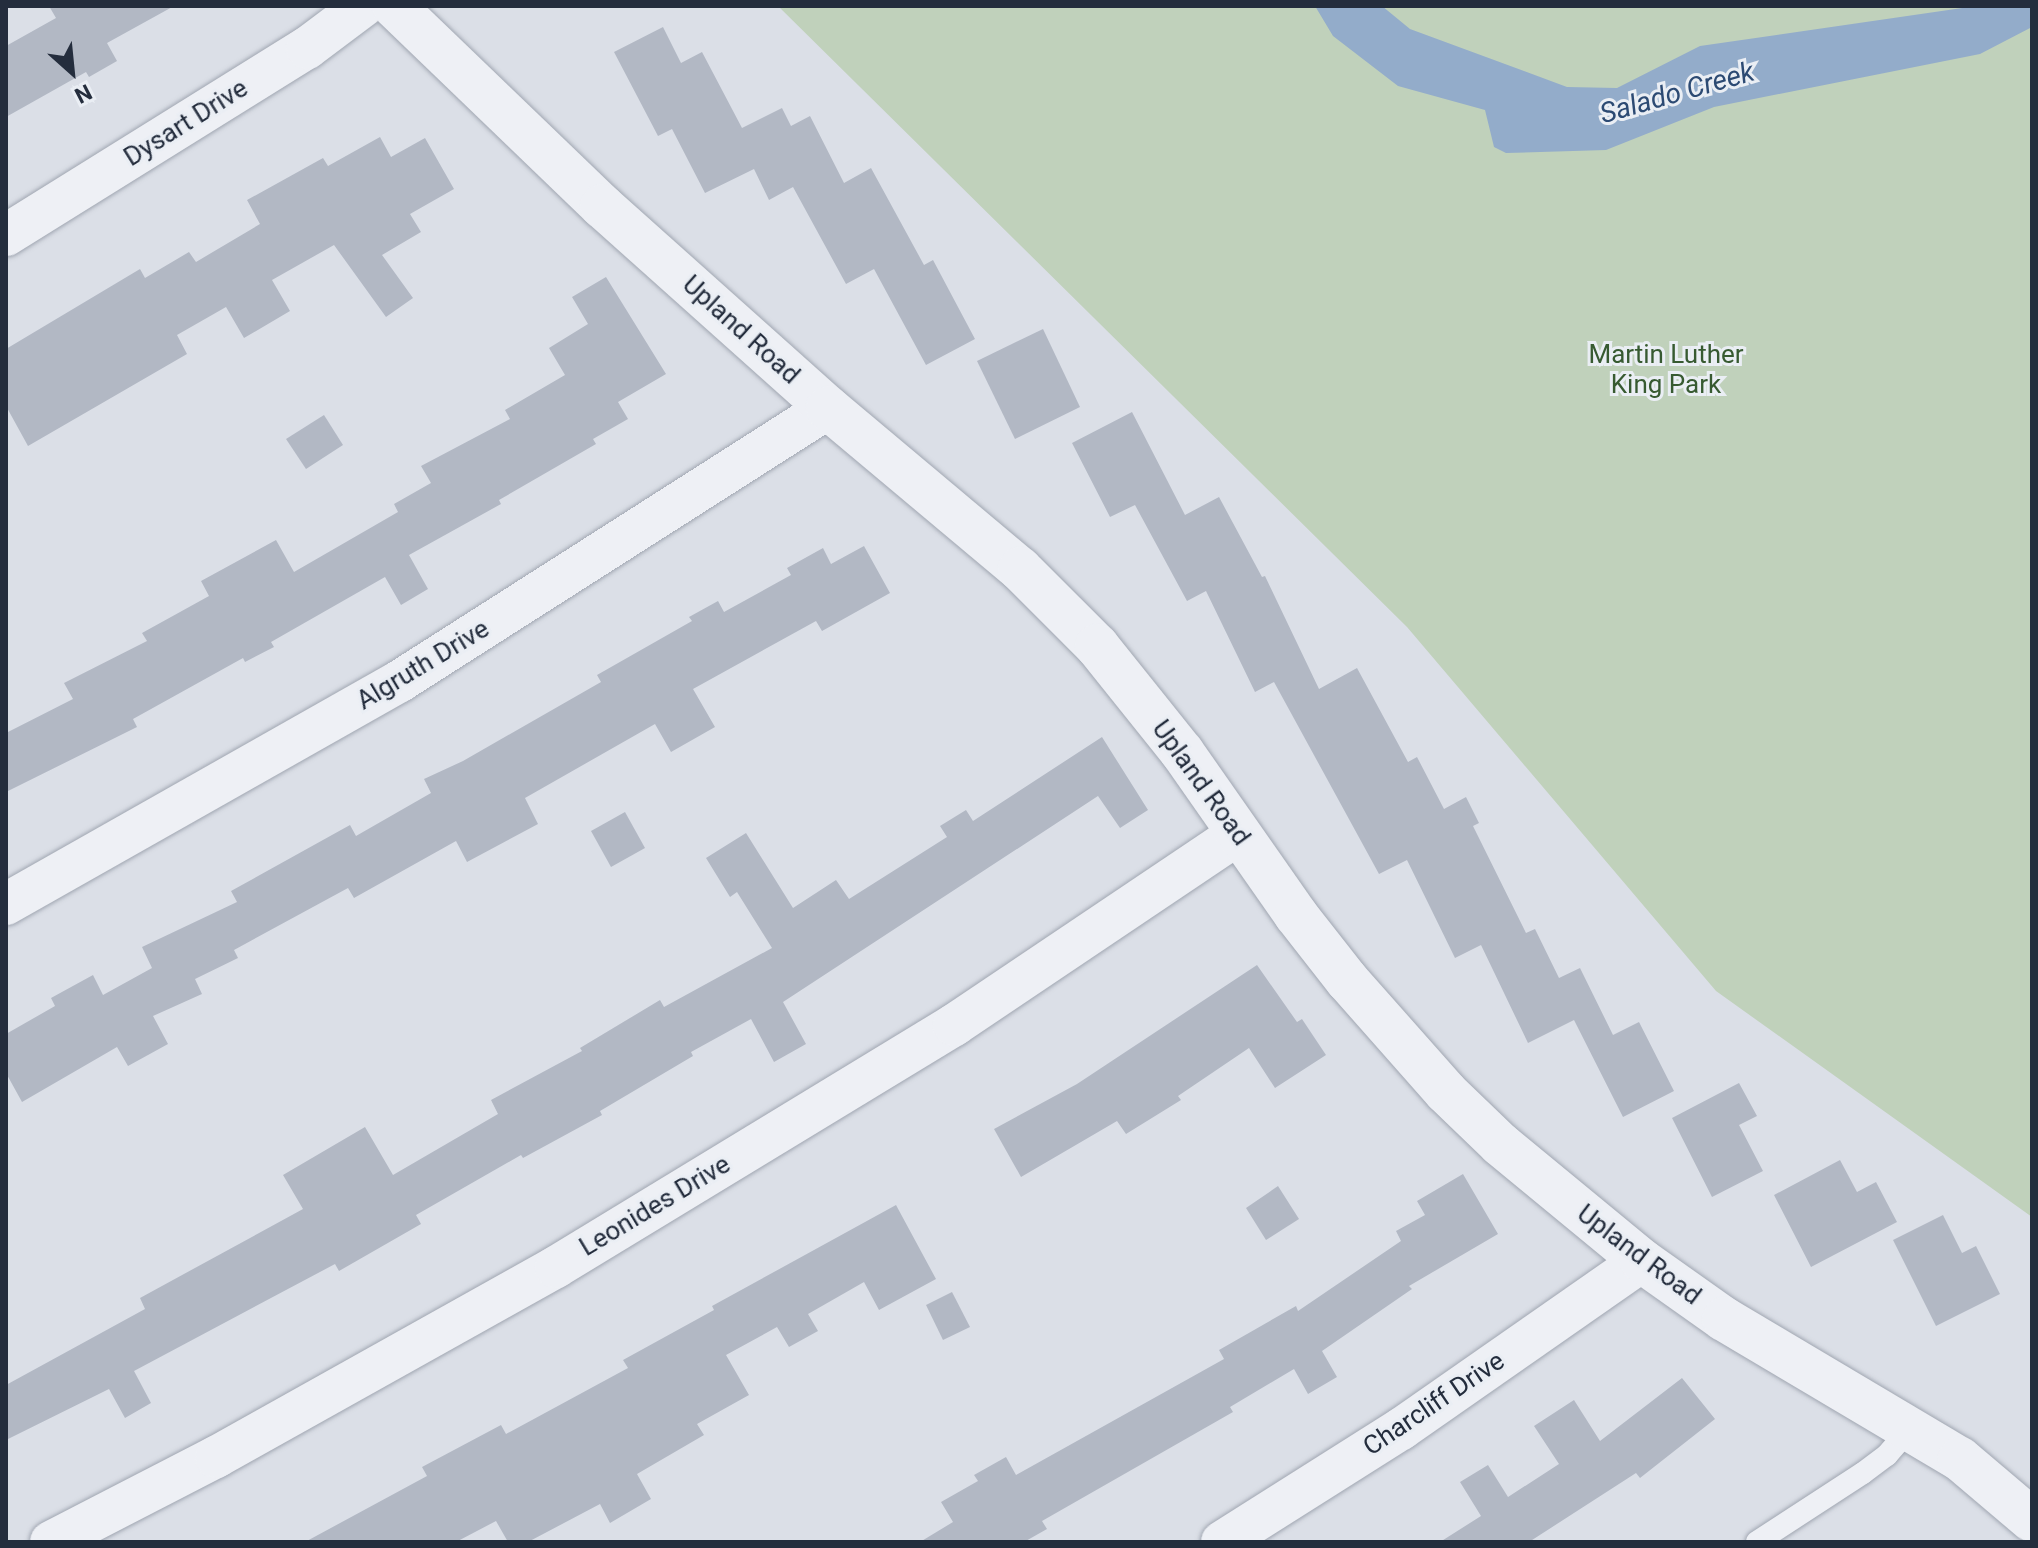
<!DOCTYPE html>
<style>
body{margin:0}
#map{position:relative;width:2038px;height:1548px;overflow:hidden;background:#dbdfe7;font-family:Roboto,sans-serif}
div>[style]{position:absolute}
.green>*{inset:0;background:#c0d1bb}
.water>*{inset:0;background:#93acca}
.building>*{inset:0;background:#b2b8c4}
.roads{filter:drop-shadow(0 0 2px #a0a6b1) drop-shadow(0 0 2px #a0a6b1)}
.service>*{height:22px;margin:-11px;padding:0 11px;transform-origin:11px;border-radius:11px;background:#eef0f5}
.minor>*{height:42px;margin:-21px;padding:0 21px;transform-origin:21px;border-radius:21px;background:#eef0f5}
.tertiary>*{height:44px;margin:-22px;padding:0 22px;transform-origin:22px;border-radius:22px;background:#eef0f5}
span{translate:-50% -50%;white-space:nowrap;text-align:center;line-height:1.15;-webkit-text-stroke:6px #eaeef4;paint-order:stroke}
.street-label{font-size:26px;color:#242d3d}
.park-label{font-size:26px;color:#375a31}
.water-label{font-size:28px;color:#2c4a73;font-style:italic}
.frame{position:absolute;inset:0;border:8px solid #242d3d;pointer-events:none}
.north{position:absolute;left:32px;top:32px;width:80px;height:80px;-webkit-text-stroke:6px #eaeef4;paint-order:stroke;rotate:153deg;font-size:22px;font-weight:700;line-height:32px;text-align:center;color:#242d3d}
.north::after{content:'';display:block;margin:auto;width:28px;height:36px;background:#242d3d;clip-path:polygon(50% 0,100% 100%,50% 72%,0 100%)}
</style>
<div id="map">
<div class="green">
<div style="clip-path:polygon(778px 6px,2032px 6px,2032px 1217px,1716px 991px,1407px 627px)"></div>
</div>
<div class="water">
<div style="clip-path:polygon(1315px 6px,1382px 6px,1410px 29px,1567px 87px,1617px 88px,1700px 46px,1976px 6px,2032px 6px,2032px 27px,1980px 54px,1714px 107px,1606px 150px,1506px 153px,1494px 147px,1485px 110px,1398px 86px,1333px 36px)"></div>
</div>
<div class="building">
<div style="clip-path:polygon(49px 6px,174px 6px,107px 43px,117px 61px,89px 77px,86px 72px,6px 117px,6px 46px,56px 18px)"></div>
<div style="clip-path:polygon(663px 27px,681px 63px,702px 52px,742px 128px,782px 108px,791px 126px,810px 116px,844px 183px,871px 168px,924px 265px,933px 260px,975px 339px,926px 365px,874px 269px,846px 284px,793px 187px,769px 200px,754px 169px,705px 193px,672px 129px,658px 136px,614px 52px)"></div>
<div style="clip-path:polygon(380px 137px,391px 157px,425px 138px,454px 189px,410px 214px,421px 232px,382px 255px,413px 298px,386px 317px,334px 245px,272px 280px,290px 311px,244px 338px,226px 307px,177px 335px,187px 354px,28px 446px,6px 406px,6px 349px,140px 269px,145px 278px,189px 252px,196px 262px,260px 224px,247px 200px,323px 158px,328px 166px)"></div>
<div style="clip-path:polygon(606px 277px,666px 374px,618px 402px,628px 419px,593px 439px,596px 444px,499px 500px,501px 504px,409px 555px,428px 589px,401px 605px,385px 577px,271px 642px,274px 647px,245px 662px,243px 658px,133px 719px,137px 727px,6px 792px,6px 733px,73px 699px,64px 683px,147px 641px,142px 633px,209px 596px,201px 581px,276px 540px,294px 572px,398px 512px,394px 504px,431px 483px,421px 466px,510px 419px,505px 410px,565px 375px,549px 348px,588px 324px,572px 297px)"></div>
<div style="clip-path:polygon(1043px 329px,1080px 407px,1015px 439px,977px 361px)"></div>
<div style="clip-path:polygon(1132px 412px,1185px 515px,1219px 497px,1262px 577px,1265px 576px,1319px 689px,1357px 668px,1408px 762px,1417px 757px,1444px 809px,1466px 797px,1479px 823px,1473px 826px,1526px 933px,1535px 929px,1559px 978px,1580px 968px,1613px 1035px,1639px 1022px,1674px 1091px,1623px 1117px,1574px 1020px,1528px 1043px,1481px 945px,1455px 958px,1407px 860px,1379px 874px,1274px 682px,1255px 692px,1206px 591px,1187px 601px,1135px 505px,1110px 517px,1072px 443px)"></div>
<div style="clip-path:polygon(324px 415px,343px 445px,306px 469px,286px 439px)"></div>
<div style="clip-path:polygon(864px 546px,890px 593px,822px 631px,816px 621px,693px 689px,715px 727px,671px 752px,655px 724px,525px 798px,538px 824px,467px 862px,456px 841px,354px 898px,348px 888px,234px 950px,238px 958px,195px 979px,202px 994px,153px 1016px,168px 1044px,128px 1066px,117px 1047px,22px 1102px,6px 1073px,6px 1034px,55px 1006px,51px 998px,93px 975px,103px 995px,152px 968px,142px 947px,237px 902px,231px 891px,350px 825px,356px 836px,431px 793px,424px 779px,463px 761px,601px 682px,597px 675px,692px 621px,689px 617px,718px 601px,724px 612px,791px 575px,787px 568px,823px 548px,831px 564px)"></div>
<div style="clip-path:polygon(1102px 737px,1148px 810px,1120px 828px,1098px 796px,783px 1002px,806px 1044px,774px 1062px,751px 1019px,691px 1052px,693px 1056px,600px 1111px,602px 1115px,523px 1158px,521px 1155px,416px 1215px,421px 1224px,339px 1271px,335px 1264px,134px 1371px,151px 1403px,125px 1418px,109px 1389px,6px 1440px,6px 1385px,145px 1309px,140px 1298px,303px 1209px,283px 1175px,365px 1127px,393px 1175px,498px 1114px,491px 1100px,582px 1051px,580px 1048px,660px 1000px,664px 1007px,772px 948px,737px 892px,730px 897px,706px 858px,746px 833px,793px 908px,836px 880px,849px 899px,947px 837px,940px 826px,966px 810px,973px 821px)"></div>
<div style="clip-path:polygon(625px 812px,645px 848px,611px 867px,591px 831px)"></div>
<div style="clip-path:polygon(1257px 965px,1297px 1022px,1302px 1019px,1326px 1055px,1275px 1088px,1249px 1048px,1178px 1096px,1181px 1100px,1126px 1134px,1117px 1121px,1021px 1177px,994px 1129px,1077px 1084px)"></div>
<div style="clip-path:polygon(1739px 1083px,1757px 1116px,1739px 1125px,1763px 1171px,1712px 1197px,1672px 1118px)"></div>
<div style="clip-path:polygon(1840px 1160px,1857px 1192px,1876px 1182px,1897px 1222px,1811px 1267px,1774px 1195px)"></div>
<div style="clip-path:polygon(1463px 1174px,1498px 1234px,1409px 1286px,1412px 1289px,1322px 1351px,1337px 1377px,1308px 1394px,1294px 1369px,1230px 1407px,1233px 1412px,1042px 1521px,1047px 1529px,1024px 1542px,920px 1542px,953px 1522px,941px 1502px,978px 1481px,974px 1475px,1006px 1457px,1016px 1475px,1224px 1359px,1219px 1350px,1296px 1306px,1298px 1311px,1401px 1241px,1396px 1231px,1425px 1215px,1417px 1201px)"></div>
<div style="clip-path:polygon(1278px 1186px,1299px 1219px,1266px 1240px,1246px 1208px)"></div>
<div style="clip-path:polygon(896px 1205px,936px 1279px,879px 1310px,864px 1282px,808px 1314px,818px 1331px,789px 1347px,777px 1327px,726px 1355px,749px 1395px,697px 1424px,704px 1435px,637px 1474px,651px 1499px,610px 1523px,600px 1504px,528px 1542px,508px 1542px,496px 1521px,456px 1542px,305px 1542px,427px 1476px,422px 1467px,501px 1425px,506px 1434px,628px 1368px,623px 1360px,714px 1310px,712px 1306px)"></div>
<div style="clip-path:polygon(1943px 1215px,1962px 1253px,1976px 1246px,2000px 1294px,1936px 1326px,1893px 1240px)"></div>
<div style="clip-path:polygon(952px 1292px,970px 1327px,943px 1340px,926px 1305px)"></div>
<div style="clip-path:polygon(1682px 1378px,1715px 1419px,1640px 1478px,1636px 1473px,1529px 1542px,1440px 1542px,1481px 1516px,1460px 1482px,1488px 1465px,1508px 1497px,1559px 1464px,1534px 1426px,1574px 1400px,1600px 1441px)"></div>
</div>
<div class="roads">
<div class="service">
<div style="left:1757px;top:1542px;width:126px;rotate:-33.1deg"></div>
<div style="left:1863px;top:1473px;width:30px;rotate:-37deg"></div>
<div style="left:1887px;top:1455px;width:35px;rotate:-49deg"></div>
</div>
<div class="minor">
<div style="left:6px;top:235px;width:354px;rotate:-31.9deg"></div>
<div style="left:307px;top:48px;width:70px;rotate:-36.9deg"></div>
<div style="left:6px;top:904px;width:453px;rotate:-29.5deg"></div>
<div style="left:400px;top:681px;width:508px;rotate:-32.53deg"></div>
<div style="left:51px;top:1542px;width:186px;rotate:-27.3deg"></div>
<div style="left:216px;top:1457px;width:389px;rotate:-29.2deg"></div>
<div style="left:556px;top:1267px;width:466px;rotate:-31.3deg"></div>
<div style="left:954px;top:1025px;width:342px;rotate:-33.9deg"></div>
<div style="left:1222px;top:1542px;width:212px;rotate:-32.3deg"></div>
<div style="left:1401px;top:1429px;width:294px;rotate:-34.9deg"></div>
</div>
<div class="tertiary">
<div style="left:394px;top:6px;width:289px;rotate:43.9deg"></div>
<div style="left:602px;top:206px;width:303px;rotate:41.8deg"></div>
<div style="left:828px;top:408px;width:251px;rotate:40deg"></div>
<div style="left:1020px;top:569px;width:109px;rotate:45deg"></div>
<div style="left:1097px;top:646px;width:136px;rotate:51.3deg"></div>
<div style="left:1182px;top:752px;width:199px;rotate:55deg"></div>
<div style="left:1296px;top:915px;width:83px;rotate:51.9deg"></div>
<div style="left:1347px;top:980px;width:149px;rotate:48.5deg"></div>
<div style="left:1446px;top:1092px;width:75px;rotate:43.9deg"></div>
<div style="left:1500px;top:1144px;width:184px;rotate:39.5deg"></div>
<div style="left:1642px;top:1261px;width:100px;rotate:35.3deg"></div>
<div style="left:1724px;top:1319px;width:274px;rotate:30.7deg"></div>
<div style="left:1960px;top:1459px;width:94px;rotate:40.3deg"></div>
</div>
</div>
<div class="street-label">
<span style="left:186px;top:123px;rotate:-32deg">Dysart Drive</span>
<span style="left:741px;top:330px;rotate:42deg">Upland Road</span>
<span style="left:423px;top:665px;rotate:-31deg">Algruth Drive</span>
<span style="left:1201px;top:783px;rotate:54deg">Upland Road</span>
<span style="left:655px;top:1206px;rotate:-31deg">Leonides Drive</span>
<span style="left:1639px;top:1255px;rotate:37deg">Upland Road</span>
<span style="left:1434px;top:1404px;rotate:-34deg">Charcliff Drive</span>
</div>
<div class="park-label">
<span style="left:1666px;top:370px">Martin Luther<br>King Park</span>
</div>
<div class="water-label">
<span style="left:1677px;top:93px;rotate:-16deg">Salado Creek</span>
</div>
<div class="frame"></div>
<div class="north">N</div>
</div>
